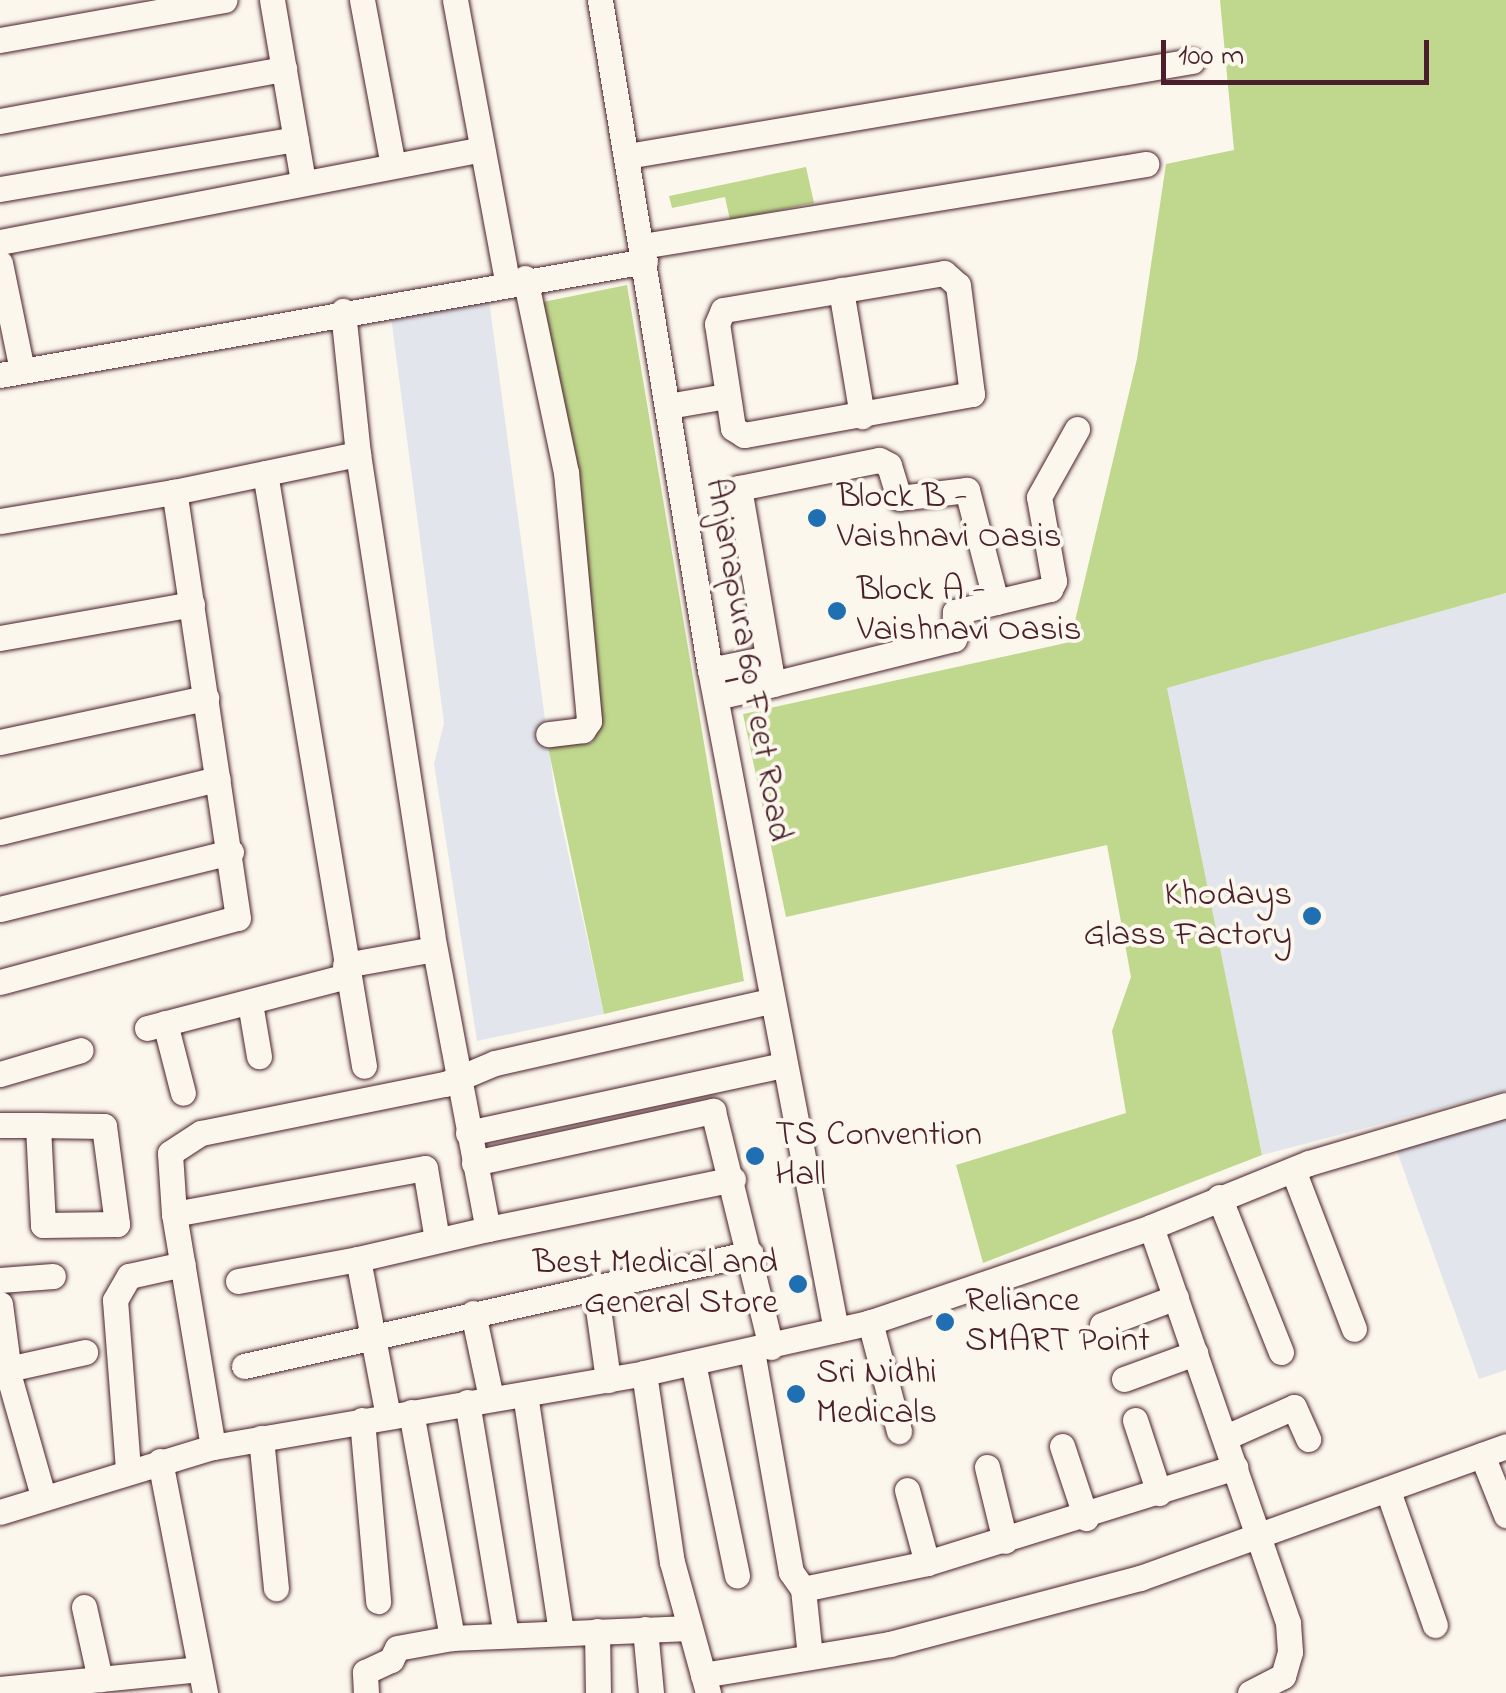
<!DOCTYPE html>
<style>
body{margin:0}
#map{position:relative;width:1506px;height:1693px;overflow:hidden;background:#fbf7ec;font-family:"Indie Flower",sans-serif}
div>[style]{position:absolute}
.built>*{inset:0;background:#e2e6ec}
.green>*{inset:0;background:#bfd88e}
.roads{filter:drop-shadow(0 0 2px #4a1f2b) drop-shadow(0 0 2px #4a1f2b)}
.minor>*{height:25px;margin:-12.5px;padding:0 12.5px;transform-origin:12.5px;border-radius:12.5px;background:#fbf7ec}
.dots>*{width:28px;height:28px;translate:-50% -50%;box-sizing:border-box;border:5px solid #fbf7ec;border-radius:50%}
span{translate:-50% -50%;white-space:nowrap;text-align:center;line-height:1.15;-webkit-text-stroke:8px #fbf7ec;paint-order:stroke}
.poi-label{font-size:35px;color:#4a1f2b}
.left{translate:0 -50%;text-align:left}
.right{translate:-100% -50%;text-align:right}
.street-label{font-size:35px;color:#4a1f2b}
.scale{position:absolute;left:1161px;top:40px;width:268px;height:45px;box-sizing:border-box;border:5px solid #4a1f2b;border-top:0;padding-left:12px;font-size:30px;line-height:35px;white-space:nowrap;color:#4a1f2b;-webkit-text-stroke:8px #fbf7ec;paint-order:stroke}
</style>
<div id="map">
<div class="built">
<div style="clip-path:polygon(489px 300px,555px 794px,604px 1014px,477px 1041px,434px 764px,444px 723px,391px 317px)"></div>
<div style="clip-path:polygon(1506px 593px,1506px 1091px,1262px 1155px,1166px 688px)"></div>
<div style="clip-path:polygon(1506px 1119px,1506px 1370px,1479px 1379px,1396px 1149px)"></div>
</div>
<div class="green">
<div style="clip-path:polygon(1220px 0,1506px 0,1506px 593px,1167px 688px,1262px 1155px,983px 1263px,956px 1165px,1126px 1113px,1112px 1031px,1131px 977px,1107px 845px,786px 917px,743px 714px,1070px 642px,1137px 359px,1166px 164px,1234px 150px)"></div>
<div style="clip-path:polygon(806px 167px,814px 203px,730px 220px,725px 197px,672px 208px,669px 196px)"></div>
<div style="clip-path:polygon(627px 285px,744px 981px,604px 1014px,548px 747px,592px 743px,598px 730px,583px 534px,543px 302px)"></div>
</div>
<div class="roads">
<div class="minor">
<div style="left:272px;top:0;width:184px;rotate:80.3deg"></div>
<div style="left:362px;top:0;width:168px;rotate:79.4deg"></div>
<div style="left:455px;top:0;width:286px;rotate:79.5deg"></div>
<div style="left:600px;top:0;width:679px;rotate:80.68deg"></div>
<div style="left:710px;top:670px;width:672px;rotate:79.19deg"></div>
<div style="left:0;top:40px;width:228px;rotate:-10.1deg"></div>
<div style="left:0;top:121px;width:289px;rotate:-10.4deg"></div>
<div style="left:627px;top:156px;width:573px;rotate:-9.54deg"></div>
<div style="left:0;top:189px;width:300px;rotate:-9.6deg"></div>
<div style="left:0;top:242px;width:489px;rotate:-10.9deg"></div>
<div style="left:642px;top:246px;width:511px;rotate:-9.24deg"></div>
<div style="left:0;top:263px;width:109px;rotate:78.4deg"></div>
<div style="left:944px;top:273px;width:18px;rotate:41deg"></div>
<div style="left:958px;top:285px;width:110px;rotate:82.7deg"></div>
<div style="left:972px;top:394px;width:232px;rotate:169.8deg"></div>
<div style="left:744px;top:435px;width:13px;rotate:-148deg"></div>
<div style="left:733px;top:428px;width:105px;rotate:-98.7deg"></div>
<div style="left:717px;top:324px;width:15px;rotate:-67deg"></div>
<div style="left:723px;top:310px;width:224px;rotate:-9.5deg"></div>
<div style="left:525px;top:278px;width:198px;rotate:78.1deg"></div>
<div style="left:566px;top:472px;width:250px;rotate:84.7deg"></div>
<div style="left:589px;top:721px;width:11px;rotate:124deg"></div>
<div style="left:583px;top:730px;width:35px;rotate:173deg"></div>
<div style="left:841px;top:290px;width:128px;rotate:80.5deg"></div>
<div style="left:0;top:375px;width:655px;rotate:-10.02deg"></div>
<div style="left:668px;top:406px;width:59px;rotate:-9.8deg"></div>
<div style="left:358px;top:454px;width:486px;rotate:81.2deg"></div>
<div style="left:432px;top:934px;width:300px;rotate:79.3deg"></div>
<div style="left:488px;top:1229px;width:133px;rotate:167deg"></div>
<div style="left:358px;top:1259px;width:160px;rotate:79.2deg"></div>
<div style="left:265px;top:473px;width:601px;rotate:80.52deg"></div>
<div style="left:0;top:521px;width:176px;rotate:-9.5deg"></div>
<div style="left:996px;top:602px;width:56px;rotate:-13.5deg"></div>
<div style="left:1050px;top:589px;width:9px;rotate:-63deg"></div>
<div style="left:1054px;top:581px;width:85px;rotate:-100.1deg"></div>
<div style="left:1039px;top:497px;width:78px;rotate:-60.8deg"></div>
<div style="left:0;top:638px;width:195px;rotate:-10deg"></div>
<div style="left:710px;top:670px;width:59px;rotate:-11.7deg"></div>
<div style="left:716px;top:697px;width:50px;rotate:-12.7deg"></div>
<div style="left:765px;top:686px;width:195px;rotate:-14deg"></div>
<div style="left:954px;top:639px;width:27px;rotate:-88deg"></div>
<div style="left:955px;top:612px;width:42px;rotate:-13.7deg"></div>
<div style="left:996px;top:602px;width:116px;rotate:-104.5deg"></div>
<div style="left:967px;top:490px;width:68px;rotate:173.3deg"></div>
<div style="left:899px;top:498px;width:34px;rotate:-107deg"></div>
<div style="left:889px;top:465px;width:11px;rotate:-153deg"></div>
<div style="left:879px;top:460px;width:143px;rotate:168.7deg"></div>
<div style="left:739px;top:488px;width:199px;rotate:80.2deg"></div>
<div style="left:0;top:742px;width:211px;rotate:-12.1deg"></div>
<div style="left:0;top:832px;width:224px;rotate:-13.7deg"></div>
<div style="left:0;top:909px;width:238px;rotate:-13.9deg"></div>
<div style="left:345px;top:965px;width:90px;rotate:-10.2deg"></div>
<div style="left:0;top:982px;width:246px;rotate:-15.1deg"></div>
<div style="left:238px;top:918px;width:431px;rotate:-98.5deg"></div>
<div style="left:174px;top:492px;width:188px;rotate:-11.7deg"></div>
<div style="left:358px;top:454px;width:144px;rotate:-96deg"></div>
<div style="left:250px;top:1003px;width:54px;rotate:80.4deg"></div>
<div style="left:165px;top:1023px;width:72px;rotate:75.6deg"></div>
<div style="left:147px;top:1028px;width:207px;rotate:-14.6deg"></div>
<div style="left:0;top:1074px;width:84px;rotate:-16.5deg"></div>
<div style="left:0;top:1125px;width:38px"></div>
<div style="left:38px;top:1125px;width:66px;rotate:0.9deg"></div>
<div style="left:104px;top:1126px;width:99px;rotate:82.4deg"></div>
<div style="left:117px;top:1224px;width:74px;rotate:179.2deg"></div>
<div style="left:43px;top:1225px;width:100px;rotate:-92.9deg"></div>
<div style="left:468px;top:1133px;width:321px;rotate:-12.2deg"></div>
<div style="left:474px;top:1163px;width:245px;rotate:-12.3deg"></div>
<div style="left:713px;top:1111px;width:243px;rotate:76.2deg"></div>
<div style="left:1293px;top:1170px;width:170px;rotate:69deg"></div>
<div style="left:1219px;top:1197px;width:167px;rotate:68.2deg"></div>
<div style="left:174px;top:1214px;width:61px;rotate:-93.8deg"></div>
<div style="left:170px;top:1153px;width:37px;rotate:-33deg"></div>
<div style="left:201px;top:1133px;width:249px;rotate:-11.4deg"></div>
<div style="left:445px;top:1084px;width:54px;rotate:-22.8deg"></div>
<div style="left:495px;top:1063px;width:283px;rotate:-12.7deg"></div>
<div style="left:1151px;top:1227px;width:419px;rotate:70.9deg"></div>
<div style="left:1288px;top:1623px;width:29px;rotate:86deg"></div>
<div style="left:1290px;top:1652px;width:25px;rotate:106deg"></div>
<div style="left:1283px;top:1676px;width:37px;rotate:153deg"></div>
<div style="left:488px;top:1229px;width:250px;rotate:-11.5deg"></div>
<div style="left:0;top:1280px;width:53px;rotate:-4.3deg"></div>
<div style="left:238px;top:1281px;width:122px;rotate:-10.4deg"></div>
<div style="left:595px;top:1287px;width:94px;rotate:82deg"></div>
<div style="left:0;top:1304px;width:77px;rotate:82.5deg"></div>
<div style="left:10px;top:1380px;width:121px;rotate:74.1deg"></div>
<div style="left:473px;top:1313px;width:87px;rotate:78deg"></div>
<div style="left:870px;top:1322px;width:113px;rotate:75.1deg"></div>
<div style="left:1102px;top:1325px;width:79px;rotate:-20.7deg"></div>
<div style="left:752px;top:1351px;width:224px;rotate:80deg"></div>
<div style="left:791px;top:1572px;width:21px;rotate:55deg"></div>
<div style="left:803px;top:1589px;width:127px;rotate:-11.8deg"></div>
<div style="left:927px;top:1563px;width:323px;rotate:-17.3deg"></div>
<div style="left:693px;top:1363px;width:217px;rotate:78.3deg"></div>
<div style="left:244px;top:1366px;width:519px;rotate:-12.56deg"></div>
<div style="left:8px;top:1369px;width:79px;rotate:-12.4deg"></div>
<div style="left:644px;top:1373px;width:191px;rotate:81.6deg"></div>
<div style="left:672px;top:1562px;width:136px;rotate:74.6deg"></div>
<div style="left:1124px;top:1379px;width:76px;rotate:-20.1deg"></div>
<div style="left:525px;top:1394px;width:241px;rotate:81.4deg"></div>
<div style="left:467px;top:1402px;width:236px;rotate:80.5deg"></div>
<div style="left:411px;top:1412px;width:230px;rotate:79.7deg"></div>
<div style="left:362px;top:1420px;width:182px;rotate:84.9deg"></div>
<div style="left:1135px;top:1420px;width:77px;rotate:71.8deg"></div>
<div style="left:1226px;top:1437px;width:74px;rotate:-23.8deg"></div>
<div style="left:1294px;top:1407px;width:35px;rotate:66deg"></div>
<div style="left:261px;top:1438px;width:151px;rotate:84.3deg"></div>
<div style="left:1062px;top:1446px;width:76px;rotate:71.6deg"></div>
<div style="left:213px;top:1447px;width:236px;rotate:-99.5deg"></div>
<div style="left:174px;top:1214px;width:255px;rotate:-10.4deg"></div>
<div style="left:425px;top:1168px;width:73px;rotate:80.5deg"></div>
<div style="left:1482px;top:1455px;width:65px;rotate:68.2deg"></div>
<div style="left:160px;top:1461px;width:236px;rotate:79deg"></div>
<div style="left:987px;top:1467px;width:76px;rotate:76.3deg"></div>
<div style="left:128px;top:1469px;width:169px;rotate:-94.4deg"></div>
<div style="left:115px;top:1300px;width:28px;rotate:-60deg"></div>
<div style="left:129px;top:1276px;width:55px;rotate:-12.5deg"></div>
<div style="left:907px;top:1490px;width:76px;rotate:74.7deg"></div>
<div style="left:1388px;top:1491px;width:142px;rotate:70.7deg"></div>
<div style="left:0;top:1512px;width:223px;rotate:-17deg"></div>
<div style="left:213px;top:1447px;width:437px;rotate:-9.7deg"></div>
<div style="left:644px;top:1373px;width:230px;rotate:-12.6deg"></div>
<div style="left:868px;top:1323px;width:299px;rotate:-18.7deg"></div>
<div style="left:1151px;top:1227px;width:170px;rotate:-22.1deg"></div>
<div style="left:1309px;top:1163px;width:205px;rotate:-16.4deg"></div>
<div style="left:803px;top:1589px;width:68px;rotate:84.1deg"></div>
<div style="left:84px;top:1607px;width:74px;rotate:77.5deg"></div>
<div style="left:645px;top:1629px;width:64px;rotate:84.6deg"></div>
<div style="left:597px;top:1631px;width:62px;rotate:89.1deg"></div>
<div style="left:703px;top:1675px;width:190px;rotate:-9.4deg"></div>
<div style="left:890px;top:1644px;width:259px;rotate:-14.8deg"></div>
<div style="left:1140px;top:1578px;width:389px;rotate:-19.8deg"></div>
<div style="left:0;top:1689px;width:201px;rotate:-5.7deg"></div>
<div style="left:366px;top:1693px;width:21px;rotate:-93deg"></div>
<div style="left:365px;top:1672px;width:29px;rotate:-25deg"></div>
<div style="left:391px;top:1660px;width:13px;rotate:-63deg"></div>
<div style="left:397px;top:1648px;width:56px;rotate:-10.3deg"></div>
<div style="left:452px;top:1638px;width:237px;rotate:-2.4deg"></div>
</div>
</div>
<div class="dots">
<div style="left:817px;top:518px;background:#1f6fb2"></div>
<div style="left:837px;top:611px;background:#1f6fb2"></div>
<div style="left:1312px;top:916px;background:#1f6fb2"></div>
<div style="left:755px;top:1156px;background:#1f6fb2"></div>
<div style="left:798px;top:1284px;background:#1f6fb2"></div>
<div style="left:945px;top:1322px;background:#1f6fb2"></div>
<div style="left:796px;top:1394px;background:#1f6fb2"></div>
</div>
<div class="poi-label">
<span class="left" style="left:837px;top:518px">Block B -<br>Vaishnavi Oasis</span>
<span class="left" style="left:857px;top:611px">Block A -<br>Vaishnavi Oasis</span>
<span class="right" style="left:1292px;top:916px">Khodays<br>Glass Factory</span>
<span class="left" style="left:775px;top:1156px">TS Convention<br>Hall</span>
<span class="right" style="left:778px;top:1284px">Best Medical and<br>General Store</span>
<span class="left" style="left:965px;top:1322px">Reliance<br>SMART Point</span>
<span class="left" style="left:816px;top:1394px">Sri Nidhi<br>Medicals</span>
</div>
<div class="street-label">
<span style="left:747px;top:660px;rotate:80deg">Anjanapura 60 Feet Road</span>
</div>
<div class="scale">100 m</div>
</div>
